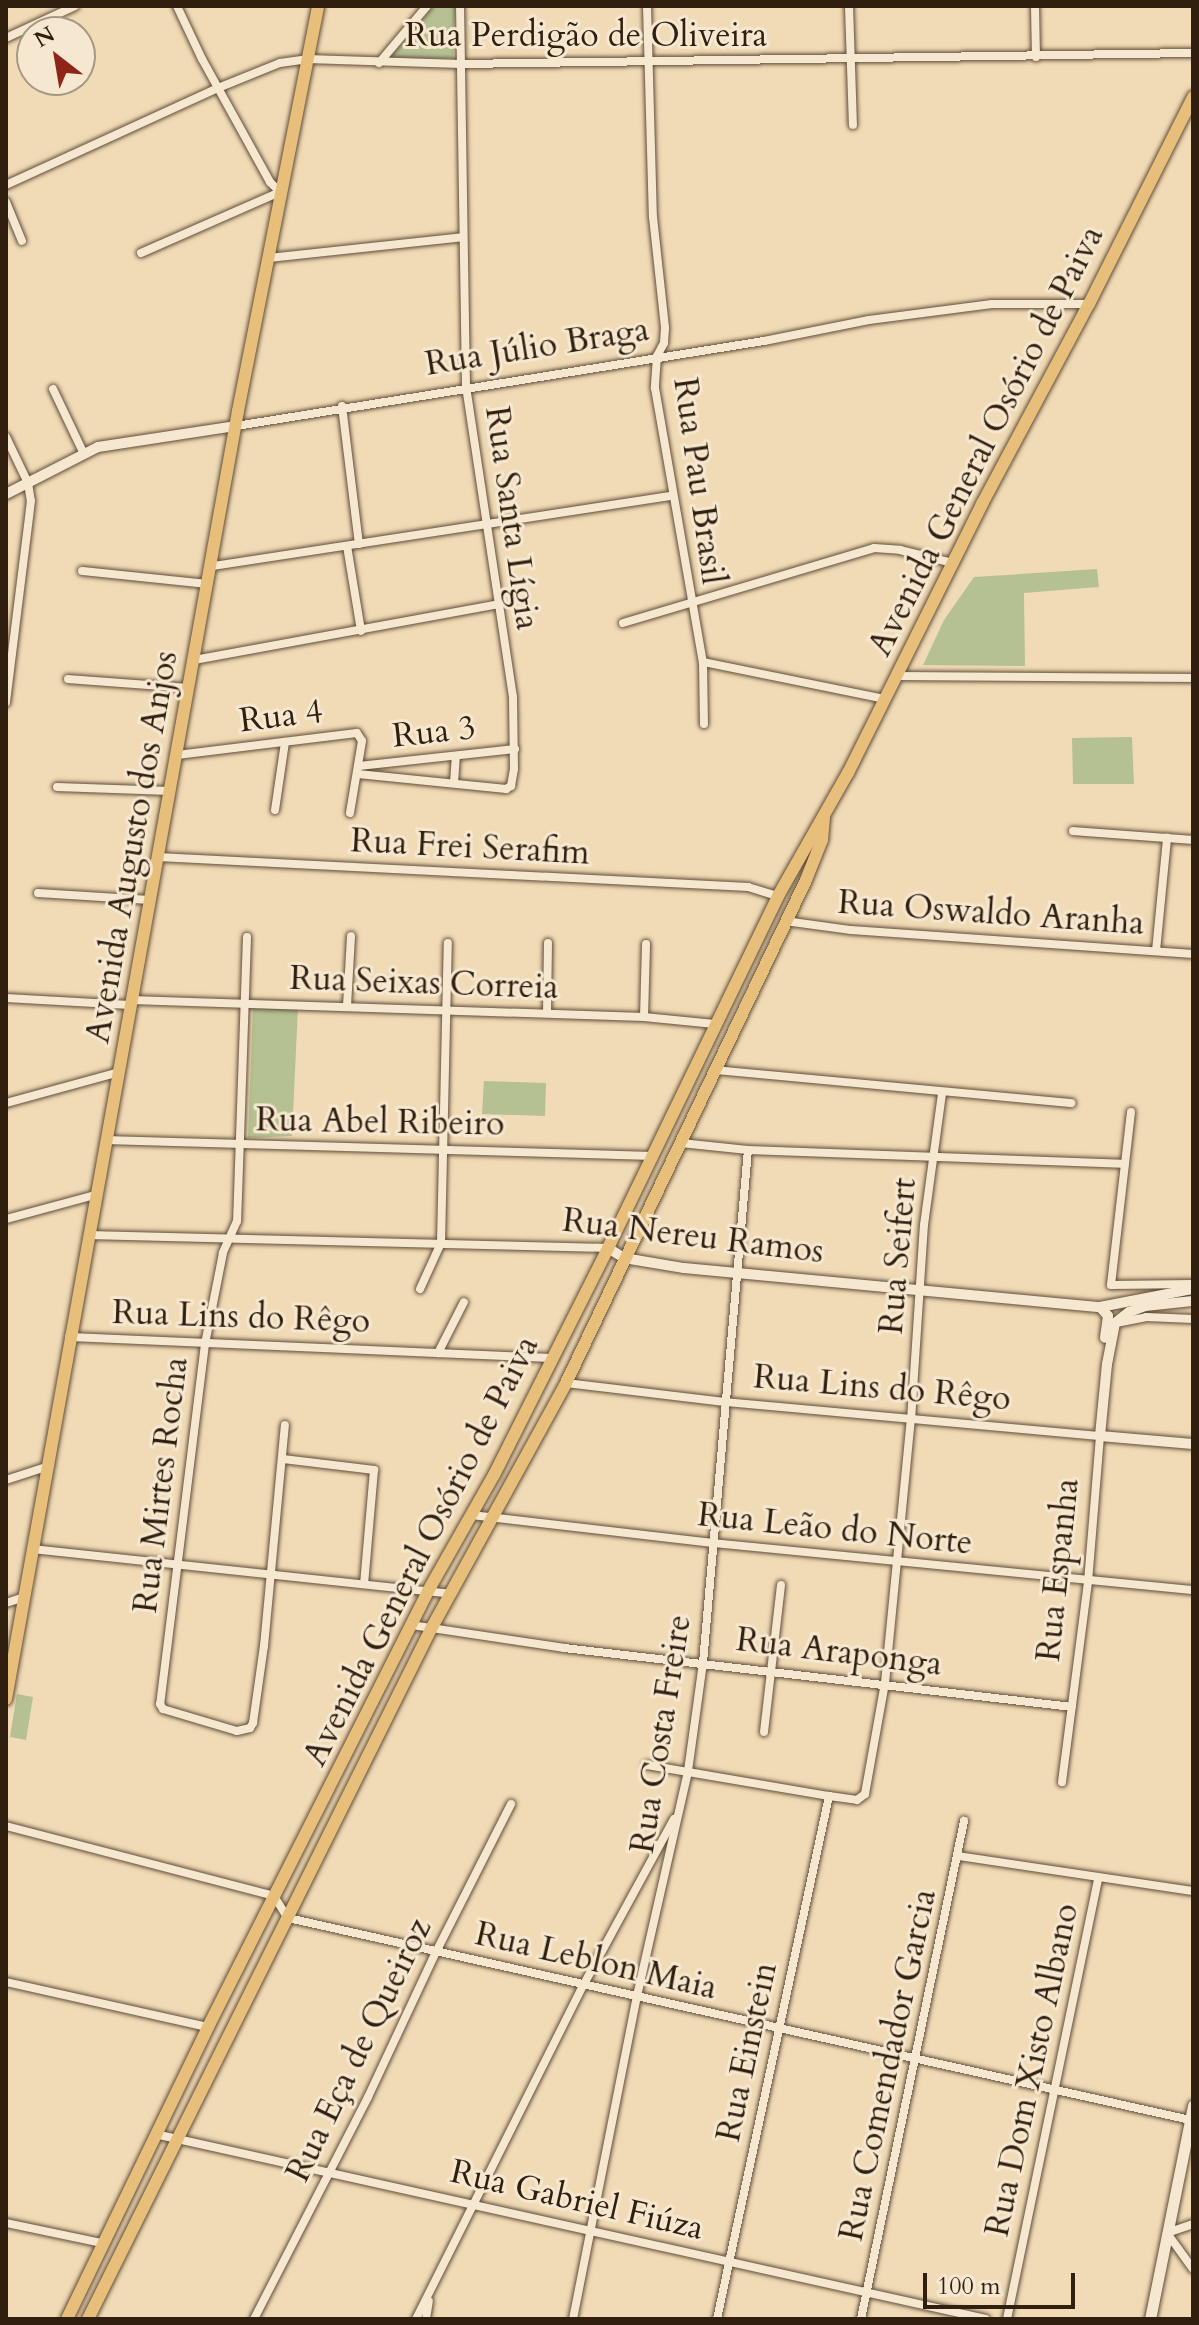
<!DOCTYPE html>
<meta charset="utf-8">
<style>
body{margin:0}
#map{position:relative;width:1199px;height:2325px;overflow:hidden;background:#f1dbb6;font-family:Cardo,serif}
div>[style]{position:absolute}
.green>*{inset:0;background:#b5c192}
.roads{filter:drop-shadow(0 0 2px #604d39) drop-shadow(0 0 2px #604d39)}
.minor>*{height:8px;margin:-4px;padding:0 4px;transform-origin:4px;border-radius:4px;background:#f6e8d0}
.tertiary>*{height:10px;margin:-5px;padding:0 5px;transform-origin:5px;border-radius:5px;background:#f6e8d0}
.secondary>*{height:11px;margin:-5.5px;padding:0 5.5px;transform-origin:5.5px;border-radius:5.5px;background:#f6e8d0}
.primary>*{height:12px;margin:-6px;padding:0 6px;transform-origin:6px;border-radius:6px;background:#e8be7b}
span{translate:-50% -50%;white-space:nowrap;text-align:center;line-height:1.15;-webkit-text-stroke:6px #f6e8d0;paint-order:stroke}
.street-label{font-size:34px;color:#301e0f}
.frame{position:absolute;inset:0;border:8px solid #301e0f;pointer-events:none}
.north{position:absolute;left:16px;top:16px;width:80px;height:80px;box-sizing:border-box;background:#f6e8d0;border:2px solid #a79783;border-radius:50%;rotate:329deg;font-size:22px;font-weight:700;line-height:32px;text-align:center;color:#301e0f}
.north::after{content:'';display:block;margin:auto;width:28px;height:36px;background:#8f2418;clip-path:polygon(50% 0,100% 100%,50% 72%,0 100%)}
.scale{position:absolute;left:923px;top:2273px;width:152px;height:36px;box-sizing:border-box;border:4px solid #301e0f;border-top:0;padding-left:10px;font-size:24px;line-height:28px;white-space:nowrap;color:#301e0f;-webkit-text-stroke:6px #f6e8d0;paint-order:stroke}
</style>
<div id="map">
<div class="green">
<div style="clip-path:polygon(434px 6px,455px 6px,453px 58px,388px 60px)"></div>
<div style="clip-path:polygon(1097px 569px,1099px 587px,1024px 593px,1025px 666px,923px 665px,944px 620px,974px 577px)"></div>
<div style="clip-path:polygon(1132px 737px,1134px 784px,1073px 784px,1072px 738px)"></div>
<div style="clip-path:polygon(253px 1006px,298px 1007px,292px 1136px,248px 1138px)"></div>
<div style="clip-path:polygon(484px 1081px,546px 1083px,545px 1116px,482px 1114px)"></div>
<div style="clip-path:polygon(17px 1694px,33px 1697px,26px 1740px,10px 1737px)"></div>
</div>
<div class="roads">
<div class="minor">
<div style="left:647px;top:6px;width:211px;rotate:88.4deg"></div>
<div style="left:653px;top:217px;width:112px;rotate:83.8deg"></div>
<div style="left:665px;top:328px;width:15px;rotate:94deg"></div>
<div style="left:664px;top:343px;width:15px;rotate:118deg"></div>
<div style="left:657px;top:356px;width:32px;rotate:94deg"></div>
<div style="left:655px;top:388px;width:278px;rotate:80.1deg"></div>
<div style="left:703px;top:662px;width:62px;rotate:89.1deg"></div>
<div style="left:849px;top:6px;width:119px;rotate:88.1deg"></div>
<div style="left:1035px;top:6px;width:51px;rotate:88.9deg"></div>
<div style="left:6px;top:38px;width:76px;rotate:-24.9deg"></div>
<div style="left:379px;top:63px;width:75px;rotate:-49.9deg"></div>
<div style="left:6px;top:185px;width:233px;rotate:-24.6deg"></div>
<div style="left:218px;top:88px;width:67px;rotate:-22deg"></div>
<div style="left:280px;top:63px;width:27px;rotate:-8deg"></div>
<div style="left:307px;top:59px;width:154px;rotate:1.9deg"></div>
<div style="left:461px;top:64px;width:732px;rotate:-0.86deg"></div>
<div style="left:6px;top:202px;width:42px;rotate:67.7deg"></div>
<div style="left:141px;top:253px;width:152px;rotate:-23.7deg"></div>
<div style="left:280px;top:192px;width:14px;rotate:-135deg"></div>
<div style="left:270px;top:182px;width:141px;rotate:-118.9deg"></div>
<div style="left:202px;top:59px;width:59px;rotate:-115.3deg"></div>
<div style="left:268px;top:258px;width:196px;rotate:-6.1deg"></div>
<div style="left:53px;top:389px;width:70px;rotate:64.5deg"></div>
<div style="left:342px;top:406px;width:139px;rotate:83deg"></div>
<div style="left:236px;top:426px;width:535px;rotate:-9.15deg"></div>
<div style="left:764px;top:341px;width:107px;rotate:-11.3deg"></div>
<div style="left:869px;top:320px;width:124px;rotate:-7.4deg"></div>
<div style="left:992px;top:304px;width:97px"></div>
<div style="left:6px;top:437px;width:51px;rotate:64.4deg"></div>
<div style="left:28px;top:483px;width:18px;rotate:81deg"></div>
<div style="left:31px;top:501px;width:203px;rotate:97.1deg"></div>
<div style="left:347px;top:546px;width:86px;rotate:80.6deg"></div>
<div style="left:213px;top:566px;width:465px;rotate:-8.7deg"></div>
<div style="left:82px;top:571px;width:127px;rotate:5.9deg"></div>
<div style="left:623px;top:623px;width:262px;rotate:-16.6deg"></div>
<div style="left:874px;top:548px;width:26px;rotate:4deg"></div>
<div style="left:900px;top:550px;width:55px;rotate:13.8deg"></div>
<div style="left:194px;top:660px;width:310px;rotate:-10.4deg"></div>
<div style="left:703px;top:662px;width:186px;rotate:11.5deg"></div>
<div style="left:898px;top:676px;width:295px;rotate:0.4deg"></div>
<div style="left:68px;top:679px;width:120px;rotate:4.3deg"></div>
<div style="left:177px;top:755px;width:181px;rotate:-7deg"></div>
<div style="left:357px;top:733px;width:9px;rotate:58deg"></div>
<div style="left:362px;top:741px;width:73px;rotate:99.5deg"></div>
<div style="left:359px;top:766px;width:157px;rotate:-6.2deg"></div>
<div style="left:358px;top:774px;width:149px;rotate:5.8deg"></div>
<div style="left:506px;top:789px;width:6px;rotate:-31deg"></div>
<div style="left:511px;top:786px;width:17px;rotate:-80deg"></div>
<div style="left:514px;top:769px;width:72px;rotate:-90.8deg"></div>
<div style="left:513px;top:697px;width:315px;rotate:-98.6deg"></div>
<div style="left:466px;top:386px;width:380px;rotate:-90.9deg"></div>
<div style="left:454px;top:783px;width:27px;rotate:-86deg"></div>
<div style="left:57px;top:787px;width:113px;rotate:2deg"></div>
<div style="left:275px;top:810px;width:69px;rotate:-81.6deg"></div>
<div style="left:1073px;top:831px;width:120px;rotate:4.3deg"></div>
<div style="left:158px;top:857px;width:591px;rotate:2.91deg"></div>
<div style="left:748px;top:887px;width:31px;rotate:17deg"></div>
<div style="left:38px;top:893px;width:112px;rotate:3.6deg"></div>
<div style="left:785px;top:921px;width:67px;rotate:7.8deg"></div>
<div style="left:851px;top:930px;width:343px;rotate:4deg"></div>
<div style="left:247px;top:937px;width:284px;rotate:92deg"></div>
<div style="left:237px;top:1221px;width:35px;rotate:114deg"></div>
<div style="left:223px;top:1253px;width:93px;rotate:101.2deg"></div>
<div style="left:205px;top:1344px;width:363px;rotate:97.1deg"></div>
<div style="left:160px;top:1704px;width:6px;rotate:59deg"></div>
<div style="left:163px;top:1709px;width:77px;rotate:16.6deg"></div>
<div style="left:237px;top:1731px;width:13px;rotate:-13deg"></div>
<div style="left:250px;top:1728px;width:6px;rotate:-59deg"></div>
<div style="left:253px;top:1723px;width:78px;rotate:-81.9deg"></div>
<div style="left:264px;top:1646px;width:222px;rotate:-84.6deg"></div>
<div style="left:1156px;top:951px;width:114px;rotate:-84.4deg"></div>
<div style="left:6px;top:998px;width:124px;rotate:3.2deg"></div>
<div style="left:131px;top:1000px;width:513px;rotate:1.9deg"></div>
<div style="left:644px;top:1017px;width:71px;rotate:5.6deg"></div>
<div style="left:347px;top:1006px;width:70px;rotate:-86.7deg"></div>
<div style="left:547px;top:1013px;width:70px;rotate:-89.2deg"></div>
<div style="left:644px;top:1017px;width:73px;rotate:-88.4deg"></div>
<div style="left:715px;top:1070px;width:358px;rotate:5.3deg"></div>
<div style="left:6px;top:1103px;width:117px;rotate:-15.3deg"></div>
<div style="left:1131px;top:1112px;width:174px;rotate:96.6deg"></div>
<div style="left:1111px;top:1285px;width:82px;rotate:-0.7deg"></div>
<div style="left:105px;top:1140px;width:548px;rotate:1.67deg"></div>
<div style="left:681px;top:1143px;width:67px;rotate:6deg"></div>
<div style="left:748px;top:1150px;width:377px;rotate:2.1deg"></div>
<div style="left:6px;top:1219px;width:92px;rotate:-15.1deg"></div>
<div style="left:88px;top:1235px;width:520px;rotate:1.43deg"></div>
<div style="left:420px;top:1289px;width:51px;rotate:-65.5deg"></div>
<div style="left:441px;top:1243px;width:300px;rotate:-88.7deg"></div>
<div style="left:1116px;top:1323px;width:31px;rotate:-11deg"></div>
<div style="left:1146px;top:1317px;width:47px;rotate:2.4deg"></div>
<div style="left:69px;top:1337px;width:484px;rotate:2.5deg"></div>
<div style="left:438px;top:1353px;width:57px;rotate:-63deg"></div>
<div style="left:566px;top:1383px;width:160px;rotate:6.8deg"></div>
<div style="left:725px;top:1402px;width:377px;rotate:5.2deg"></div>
<div style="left:1100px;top:1436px;width:146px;rotate:94.7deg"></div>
<div style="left:1088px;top:1582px;width:202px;rotate:97.4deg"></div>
<div style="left:283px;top:1459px;width:92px;rotate:6.9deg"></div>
<div style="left:374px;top:1470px;width:114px;rotate:95deg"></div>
<div style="left:6px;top:1480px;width:42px;rotate:-18deg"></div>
<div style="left:471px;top:1515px;width:244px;rotate:6.6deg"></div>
<div style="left:713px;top:1543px;width:482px;rotate:5.6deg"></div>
<div style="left:32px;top:1549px;width:420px;rotate:6.1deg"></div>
<div style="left:6px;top:1603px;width:19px;rotate:-18deg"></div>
<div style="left:411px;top:1625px;width:155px;rotate:8.5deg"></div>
<div style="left:564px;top:1648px;width:511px;rotate:6.62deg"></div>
<div style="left:764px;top:1732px;width:148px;rotate:-83.4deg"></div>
<div style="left:647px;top:1765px;width:185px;rotate:9.7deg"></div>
<div style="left:829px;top:1796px;width:28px;rotate:8deg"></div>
<div style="left:857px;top:1800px;width:10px;rotate:-37deg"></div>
<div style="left:865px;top:1794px;width:113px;rotate:-79.8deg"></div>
<div style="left:885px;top:1683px;width:264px;rotate:-84.4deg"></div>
<div style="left:911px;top:1420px;width:195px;rotate:-86.2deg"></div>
<div style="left:924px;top:1225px;width:133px;rotate:-82.2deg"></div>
<div style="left:6px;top:1826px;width:277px;rotate:14.6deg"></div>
<div style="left:274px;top:1896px;width:26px;rotate:58deg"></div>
<div style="left:288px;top:1918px;width:924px;rotate:12.62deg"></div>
<div style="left:958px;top:1856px;width:238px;rotate:8.5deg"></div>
<div style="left:6px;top:1982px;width:207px;rotate:12.6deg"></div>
<div style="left:155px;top:2134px;width:851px;rotate:12.55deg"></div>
<div style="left:6px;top:2223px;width:98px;rotate:11.8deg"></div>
<div style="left:1167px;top:2233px;width:44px;rotate:54.2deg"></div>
<div style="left:1167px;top:2233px;width:28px;rotate:-19deg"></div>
<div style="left:254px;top:2319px;width:250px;rotate:-62.8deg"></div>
<div style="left:368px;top:2097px;width:160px;rotate:-64.9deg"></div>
<div style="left:436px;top:1952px;width:166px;rotate:-63.1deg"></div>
<div style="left:416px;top:2319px;width:375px;rotate:-63.4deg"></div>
<div style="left:584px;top:1984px;width:188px;rotate:-61.4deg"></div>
<div style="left:426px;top:2319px;width:18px;rotate:-81deg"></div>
<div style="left:573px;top:2319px;width:329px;rotate:-78.8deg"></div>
<div style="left:637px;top:1996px;width:231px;rotate:-77.2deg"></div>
<div style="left:688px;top:1771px;width:109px;rotate:-82.1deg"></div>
<div style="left:703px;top:1663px;width:515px;rotate:-84.99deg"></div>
<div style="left:717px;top:2319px;width:535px;rotate:-77.91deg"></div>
<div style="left:861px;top:2319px;width:509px;rotate:-78.31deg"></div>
<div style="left:1007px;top:2319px;width:450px;rotate:-78.3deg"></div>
</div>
<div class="tertiary">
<div style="left:6px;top:494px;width:103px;rotate:-27.1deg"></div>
<div style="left:98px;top:447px;width:140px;rotate:-8.7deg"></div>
<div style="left:608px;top:1248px;width:19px;rotate:32deg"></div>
<div style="left:624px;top:1258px;width:61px;rotate:9.5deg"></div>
<div style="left:684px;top:1268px;width:418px;rotate:5.4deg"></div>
<div style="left:1100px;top:1307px;width:95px;rotate:-11deg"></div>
<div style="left:1193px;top:1301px;width:48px;rotate:174.1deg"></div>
<div style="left:1145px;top:1306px;width:17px;rotate:159deg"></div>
<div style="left:1129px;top:1312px;width:18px;rotate:142deg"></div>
<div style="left:1115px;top:1323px;width:42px;rotate:101deg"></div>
<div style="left:1107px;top:1364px;width:72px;rotate:95.6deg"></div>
<div style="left:1100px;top:1436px;width:93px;rotate:4.9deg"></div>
<div style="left:1100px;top:1307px;width:12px;rotate:48deg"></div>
<div style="left:1108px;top:1316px;width:22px;rotate:98deg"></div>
</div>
<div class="secondary">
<div style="left:1150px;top:2319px;width:218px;rotate:-78.6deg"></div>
</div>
<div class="primary">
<div style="left:6px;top:1699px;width:1309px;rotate:-79.79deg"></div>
<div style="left:238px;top:411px;width:413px;rotate:-78.8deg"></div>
<div style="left:67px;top:2319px;width:324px;rotate:-64.2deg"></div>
<div style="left:208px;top:2027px;width:488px;rotate:-63.2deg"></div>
<div style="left:428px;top:1591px;width:133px;rotate:-60.4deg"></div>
<div style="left:494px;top:1475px;width:254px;rotate:-63.3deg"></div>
<div style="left:608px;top:1248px;width:391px;rotate:-64.2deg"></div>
<div style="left:778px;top:896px;width:142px;rotate:-60.4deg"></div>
<div style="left:848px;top:773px;width:301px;rotate:-63.5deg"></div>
<div style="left:982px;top:504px;width:227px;rotate:-61.9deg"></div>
<div style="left:1089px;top:304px;width:232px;rotate:-63.3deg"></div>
<div style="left:88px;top:2319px;width:771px;rotate:-63.57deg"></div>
<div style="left:431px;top:1629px;width:281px;rotate:-61.2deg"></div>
<div style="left:566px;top:1383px;width:557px;rotate:-64.49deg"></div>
<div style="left:806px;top:880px;width:43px;rotate:-68.2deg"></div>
<div style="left:822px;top:840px;width:24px;rotate:-85deg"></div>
</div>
</div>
<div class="street-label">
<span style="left:586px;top:36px">Rua Perdigão de Oliveira</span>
<span style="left:537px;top:347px;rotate:-9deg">Rua Júlio Braga</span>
<span style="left:986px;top:441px;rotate:-63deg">Avenida General Osório de Paiva</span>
<span style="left:699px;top:481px;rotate:82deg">Rua Pau Brasil</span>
<span style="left:512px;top:518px;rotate:82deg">Rua Santa Lígia</span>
<span style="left:281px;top:716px;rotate:-7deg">Rua 4</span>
<span style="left:434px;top:732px;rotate:-6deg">Rua 3</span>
<span style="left:132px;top:847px;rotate:-80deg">Avenida Augusto dos Anjos</span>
<span style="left:470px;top:847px;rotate:3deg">Rua Frei Serafim</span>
<span style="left:991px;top:913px;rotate:4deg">Rua Oswaldo Aranha</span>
<span style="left:424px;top:983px;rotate:2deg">Rua Seixas Correia</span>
<span style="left:380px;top:1122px;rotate:1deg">Rua Abel Ribeiro</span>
<span style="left:693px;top:1236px;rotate:7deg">Rua Nereu Ramos</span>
<span style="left:898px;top:1256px;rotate:-85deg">Rua Seifert</span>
<span style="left:241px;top:1317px;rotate:2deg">Rua Lins do Rêgo</span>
<span style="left:882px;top:1388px;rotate:5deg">Rua Lins do Rêgo</span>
<span style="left:161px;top:1485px;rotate:-83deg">Rua Mirtes Rocha</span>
<span style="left:835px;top:1529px;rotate:6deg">Rua Leão do Norte</span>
<span style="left:421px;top:1551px;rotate:-63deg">Avenida General Osório de Paiva</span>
<span style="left:1058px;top:1570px;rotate:-84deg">Rua Espanha</span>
<span style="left:839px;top:1652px;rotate:7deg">Rua Araponga</span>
<span style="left:661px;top:1734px;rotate:-81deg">Rua Costa Freire</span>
<span style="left:596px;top:1961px;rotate:13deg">Rua Leblon Maia</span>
<span style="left:359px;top:2050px;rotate:-64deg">Rua Eça de Queiroz</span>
<span style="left:747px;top:2052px;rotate:-78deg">Rua Einstein</span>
<span style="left:888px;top:2065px;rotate:-78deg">Rua Comendador Garcia</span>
<span style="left:1032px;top:2070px;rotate:-78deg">Rua Dom Xisto Albano</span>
<span style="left:577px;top:2200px;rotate:13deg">Rua Gabriel Fiúza</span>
</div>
<div class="frame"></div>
<div class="north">N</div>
<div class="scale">100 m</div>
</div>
